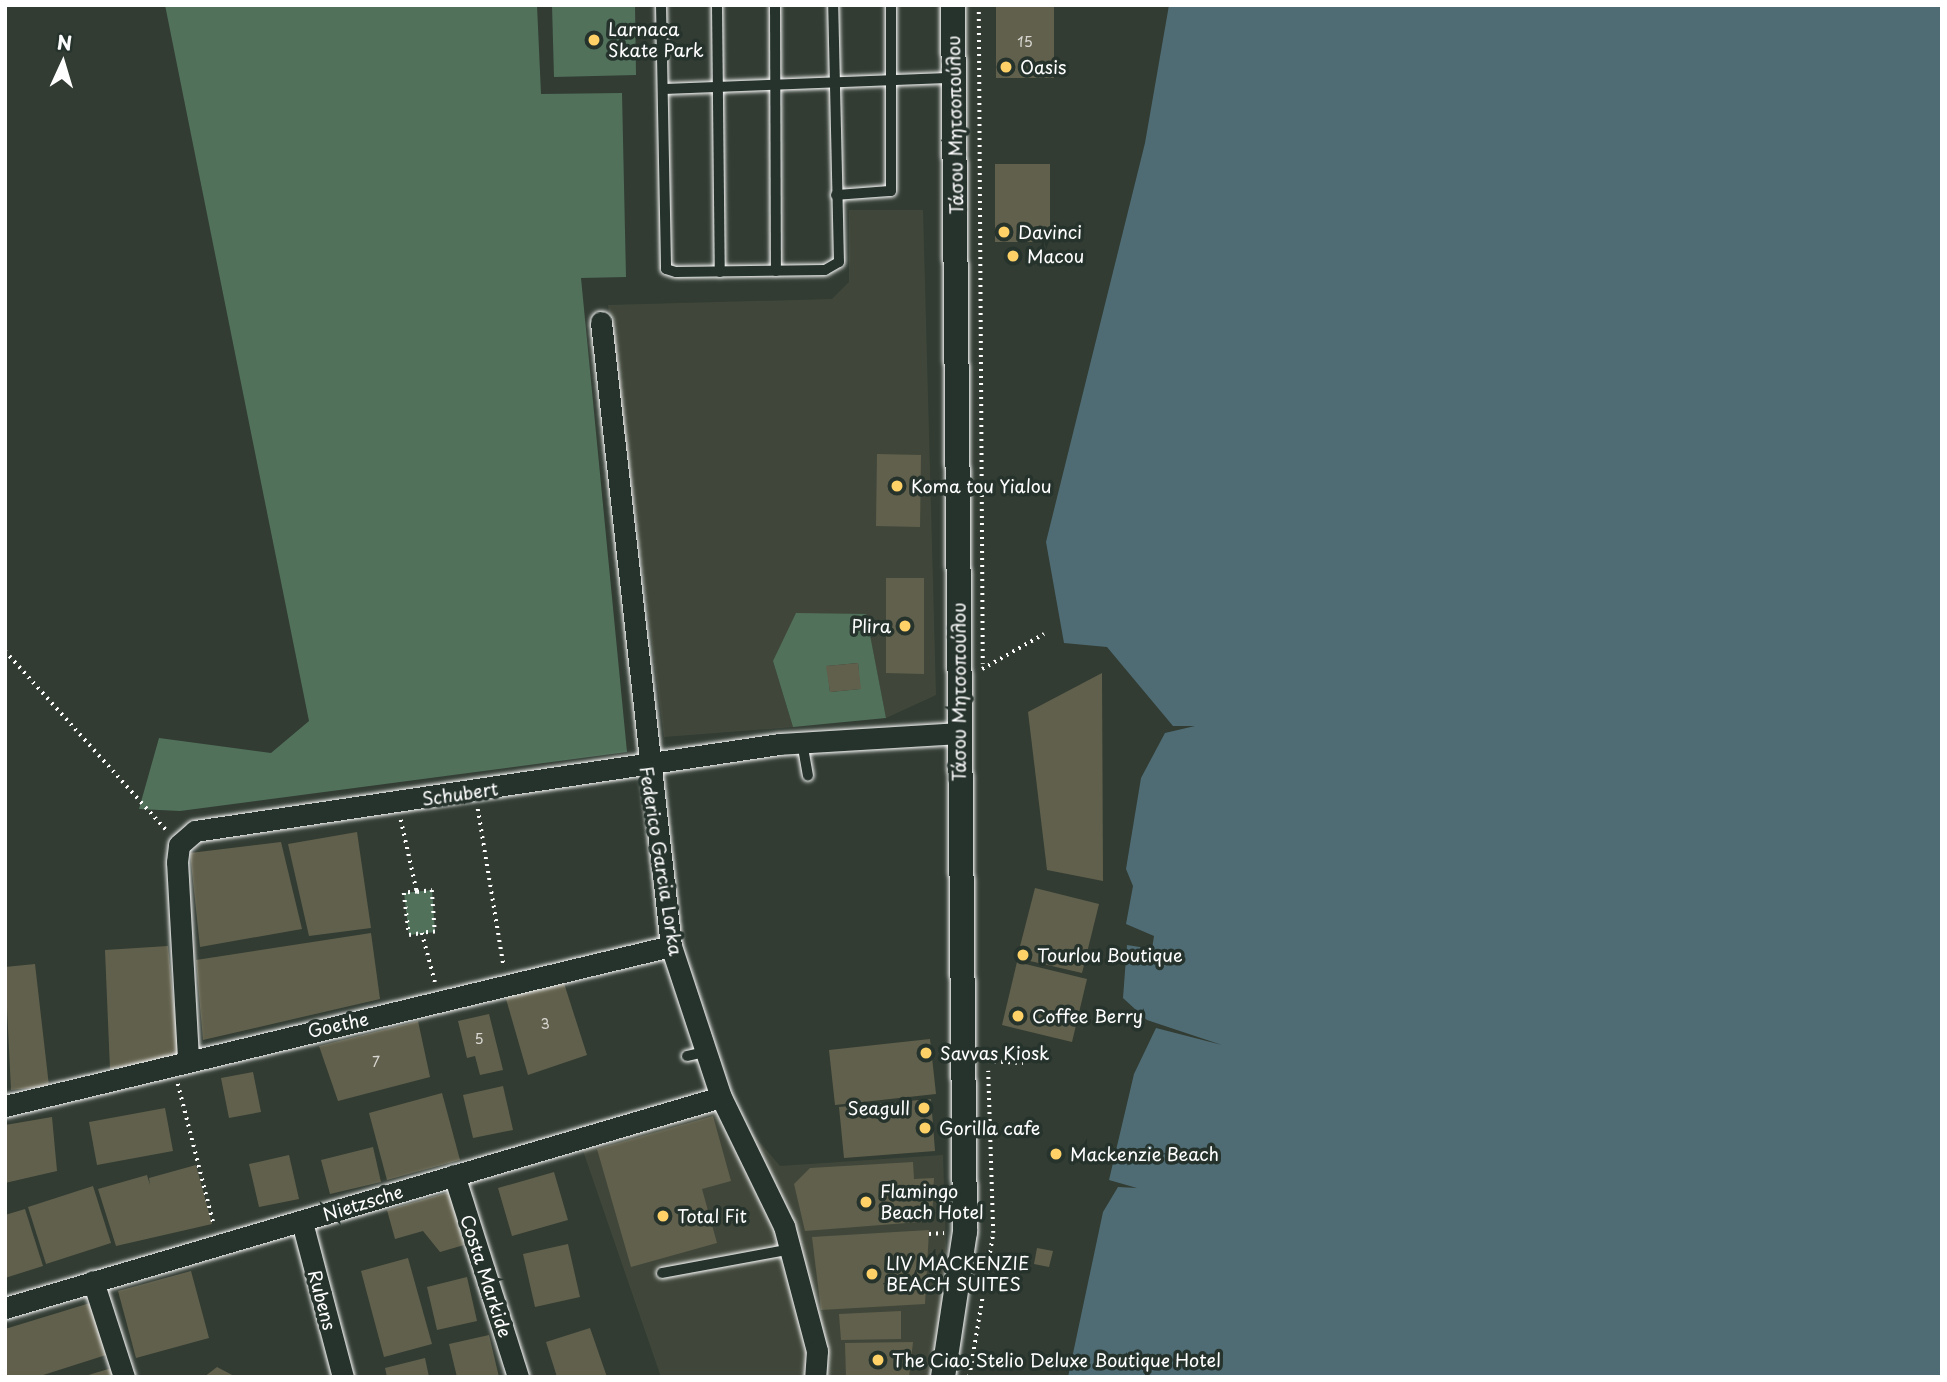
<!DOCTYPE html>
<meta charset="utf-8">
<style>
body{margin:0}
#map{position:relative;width:1947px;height:1382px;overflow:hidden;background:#323c33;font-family:"Playpen Sans",sans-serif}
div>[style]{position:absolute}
.built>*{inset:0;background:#40473a}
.green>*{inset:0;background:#51715b}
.water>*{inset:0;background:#4f6c75}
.building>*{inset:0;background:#61604c}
.path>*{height:3.5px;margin-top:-1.75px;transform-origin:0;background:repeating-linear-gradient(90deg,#fff 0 2px,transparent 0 7px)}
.roads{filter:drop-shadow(0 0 2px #fff) drop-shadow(0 0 2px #fff)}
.service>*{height:10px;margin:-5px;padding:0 5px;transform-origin:5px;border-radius:5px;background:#26332d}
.minor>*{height:21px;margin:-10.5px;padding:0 10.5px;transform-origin:10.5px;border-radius:10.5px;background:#26332d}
.tertiary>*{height:24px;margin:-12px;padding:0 12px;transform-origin:12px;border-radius:12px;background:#26332d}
.dots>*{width:19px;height:19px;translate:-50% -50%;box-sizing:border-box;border:4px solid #26332d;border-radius:50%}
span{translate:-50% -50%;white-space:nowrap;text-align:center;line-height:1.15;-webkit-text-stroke:7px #26332d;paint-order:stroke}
.number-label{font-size:14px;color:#d8d7d2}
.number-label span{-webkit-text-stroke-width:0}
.poi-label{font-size:18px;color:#fff}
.left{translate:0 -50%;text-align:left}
.right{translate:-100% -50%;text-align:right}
.street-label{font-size:18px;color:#fff}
.frame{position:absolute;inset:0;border:7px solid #fff;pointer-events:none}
.north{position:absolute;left:28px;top:28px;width:70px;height:70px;-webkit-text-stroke:5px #26332d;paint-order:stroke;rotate:4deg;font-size:19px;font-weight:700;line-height:28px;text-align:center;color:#fff}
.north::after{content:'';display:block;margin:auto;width:24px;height:32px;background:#fff;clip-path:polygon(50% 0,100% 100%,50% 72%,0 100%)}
</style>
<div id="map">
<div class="built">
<div style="clip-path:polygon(849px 210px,923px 210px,936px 695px,886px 718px,866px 615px,773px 661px,793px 727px,664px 737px,608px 305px,832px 299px,849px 282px)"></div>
<div style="clip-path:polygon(721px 1097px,780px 1166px,943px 1155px,949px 1339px,935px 1377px,661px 1377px,579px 1139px)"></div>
</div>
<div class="green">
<div style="clip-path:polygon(165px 5px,537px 5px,541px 94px,622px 93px,626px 277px,581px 278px,627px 752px,180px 811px,139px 809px,159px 738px,271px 753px,309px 721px)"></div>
<div style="clip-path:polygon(552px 5px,635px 5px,636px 75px,554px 77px)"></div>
<div style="clip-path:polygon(evenodd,796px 613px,866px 614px,886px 718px,793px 727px,773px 661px,796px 613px,858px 663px,860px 689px,830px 692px,827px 666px,858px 663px)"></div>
<div style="clip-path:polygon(432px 890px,435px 932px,409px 935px,404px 893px)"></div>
</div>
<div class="water">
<div style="clip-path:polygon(1169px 5px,1942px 5px,1942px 1377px,1068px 1377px,1103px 1212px,1118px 1187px,1137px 1188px,1109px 1180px,1134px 1074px,1156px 1028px,1222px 1045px,1147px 1020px,1123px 998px,1127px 945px,1152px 949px,1154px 936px,1126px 924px,1133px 886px,1126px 869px,1141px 778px,1165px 733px,1195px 726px,1173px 726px,1107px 647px,1064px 643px,1046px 542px,1145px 143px)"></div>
</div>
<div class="building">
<div style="clip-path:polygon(996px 5px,1054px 5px,1054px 78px,996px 78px)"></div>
<div style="clip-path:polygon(995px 164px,1050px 164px,1050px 242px,995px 242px)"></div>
<div style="clip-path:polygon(877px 454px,921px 455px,920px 527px,876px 526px)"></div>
<div style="clip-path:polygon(886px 578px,924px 578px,924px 674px,886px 673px)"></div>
<div style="clip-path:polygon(858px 663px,861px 689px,830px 692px,826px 666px)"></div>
<div style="clip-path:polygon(1102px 673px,1103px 881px,1047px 870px,1028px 712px)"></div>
<div style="clip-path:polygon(357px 832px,371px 928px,309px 936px,288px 844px)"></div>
<div style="clip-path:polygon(281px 842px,302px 929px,200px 947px,190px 853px)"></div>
<div style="clip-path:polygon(1035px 888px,1099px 904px,1082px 973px,1017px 958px)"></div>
<div style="clip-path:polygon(371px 933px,380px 999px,203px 1040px,196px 960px)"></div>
<div style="clip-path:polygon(168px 946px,179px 1057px,110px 1069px,105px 950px)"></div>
<div style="clip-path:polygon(1017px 962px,1087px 979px,1072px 1042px,1002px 1025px)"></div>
<div style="clip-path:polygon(35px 964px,49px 1086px,11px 1090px,5px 967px)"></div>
<div style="clip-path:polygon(563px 980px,587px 1055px,528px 1075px,504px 992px)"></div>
<div style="clip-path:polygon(489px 1014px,503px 1070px,480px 1075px,475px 1056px,467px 1058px,458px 1021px)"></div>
<div style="clip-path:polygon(418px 1021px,430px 1077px,338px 1101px,319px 1046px)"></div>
<div style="clip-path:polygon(930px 1039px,936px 1094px,835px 1105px,829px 1050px)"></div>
<div style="clip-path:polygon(253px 1072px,261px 1112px,229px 1118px,221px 1078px)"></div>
<div style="clip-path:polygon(503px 1086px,513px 1130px,473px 1138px,463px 1095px)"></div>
<div style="clip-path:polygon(442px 1093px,460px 1160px,387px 1180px,369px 1113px)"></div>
<div style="clip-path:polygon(931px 1099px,935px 1151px,844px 1158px,839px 1107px)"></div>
<div style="clip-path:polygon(165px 1108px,173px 1151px,97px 1165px,89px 1122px)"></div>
<div style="clip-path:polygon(713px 1116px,731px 1181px,702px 1189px,717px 1243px,631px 1267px,597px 1149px)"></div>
<div style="clip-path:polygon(52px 1117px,57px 1171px,5px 1183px,5px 1125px)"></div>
<div style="clip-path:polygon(373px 1147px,381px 1182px,330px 1194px,321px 1160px)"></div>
<div style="clip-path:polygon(289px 1155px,299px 1199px,259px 1207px,249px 1164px)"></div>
<div style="clip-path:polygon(913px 1162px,914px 1179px,934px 1178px,932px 1221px,805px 1231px,794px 1184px,810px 1168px)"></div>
<div style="clip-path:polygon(196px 1165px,212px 1224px,116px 1246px,98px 1189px,147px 1175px,150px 1185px,149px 1178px)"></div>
<div style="clip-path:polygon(554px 1172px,568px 1220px,512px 1236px,498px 1188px)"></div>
<div style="clip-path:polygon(93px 1186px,111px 1243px,46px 1264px,28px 1207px)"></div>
<div style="clip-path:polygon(449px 1192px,464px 1245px,440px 1252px,423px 1231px,395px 1239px,387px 1210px)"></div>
<div style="clip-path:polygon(25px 1209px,43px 1266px,5px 1278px,5px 1215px)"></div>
<div style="clip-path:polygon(929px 1230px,925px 1304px,821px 1310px,812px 1237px)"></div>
<div style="clip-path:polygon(568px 1244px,580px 1297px,535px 1307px,523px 1254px)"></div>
<div style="clip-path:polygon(1037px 1248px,1053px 1251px,1049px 1267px,1034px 1264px)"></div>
<div style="clip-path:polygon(408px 1258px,432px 1344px,384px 1357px,361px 1271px)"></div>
<div style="clip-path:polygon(191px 1271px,209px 1338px,136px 1358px,118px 1291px)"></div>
<div style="clip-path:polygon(467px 1277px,477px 1321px,437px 1330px,427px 1287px)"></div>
<div style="clip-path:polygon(90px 1303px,106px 1355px,37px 1377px,5px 1377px,5px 1329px)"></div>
<div style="clip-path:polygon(901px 1311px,901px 1339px,841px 1340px,839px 1314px)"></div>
<div style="clip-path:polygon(590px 1328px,607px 1377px,557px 1377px,546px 1342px)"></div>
<div style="clip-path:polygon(489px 1335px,499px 1377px,457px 1377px,449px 1344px)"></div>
<div style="clip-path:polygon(913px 1342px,909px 1377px,846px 1377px,845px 1343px)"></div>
<div style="clip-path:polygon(425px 1358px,429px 1377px,387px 1377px,385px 1368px)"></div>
<div style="clip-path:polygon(115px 1367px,117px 1377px,85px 1377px,85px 1376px)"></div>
<div style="clip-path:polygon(217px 1367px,236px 1377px,204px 1377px)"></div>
</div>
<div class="path">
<div style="left:979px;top:5px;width:659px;rotate:89.65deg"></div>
<div style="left:5px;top:651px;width:242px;rotate:48deg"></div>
<div style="left:982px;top:669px;width:71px;rotate:-29.4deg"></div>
<div style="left:478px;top:809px;width:160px;rotate:80.7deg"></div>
<div style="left:401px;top:820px;width:74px;rotate:77.5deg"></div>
<div style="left:417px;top:892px;width:13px;rotate:176deg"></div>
<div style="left:404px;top:893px;width:42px;rotate:83.2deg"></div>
<div style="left:409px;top:935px;width:13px;rotate:-9deg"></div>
<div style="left:422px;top:933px;width:51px;rotate:75.1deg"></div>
<div style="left:417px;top:892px;width:15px;rotate:-8deg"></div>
<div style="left:432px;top:890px;width:42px;rotate:85.9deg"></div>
<div style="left:435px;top:932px;width:13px;rotate:176deg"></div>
<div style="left:987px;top:1061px;width:36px;rotate:3deg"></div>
<div style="left:178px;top:1084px;width:146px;rotate:75.7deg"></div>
<div style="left:929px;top:1234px;width:15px;rotate:-4deg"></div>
<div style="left:969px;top:1377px;width:146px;rotate:-80.5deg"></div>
<div style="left:993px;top:1233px;width:162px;rotate:-91.8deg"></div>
</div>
<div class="roads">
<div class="service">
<div style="left:661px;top:5px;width:264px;rotate:88.9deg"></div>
<div style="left:666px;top:269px;width:10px;rotate:17deg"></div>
<div style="left:676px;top:272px;width:149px;rotate:-0.8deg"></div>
<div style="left:825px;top:270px;width:16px;rotate:-30deg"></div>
<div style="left:839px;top:262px;width:257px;rotate:-91.3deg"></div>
<div style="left:717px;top:5px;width:267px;rotate:89.4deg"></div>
<div style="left:775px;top:5px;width:266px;rotate:89.8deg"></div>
<div style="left:663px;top:89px;width:292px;rotate:-2.2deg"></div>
<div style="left:836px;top:195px;width:55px;rotate:-4.2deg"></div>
<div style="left:891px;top:191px;width:186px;rotate:-90deg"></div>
<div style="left:802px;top:742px;width:34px;rotate:80deg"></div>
<div style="left:687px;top:1056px;width:18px;rotate:-13deg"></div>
<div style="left:662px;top:1273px;width:131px;rotate:-10.5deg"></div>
</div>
<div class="minor">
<div style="left:601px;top:322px;width:628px;rotate:83.6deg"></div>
<div style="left:671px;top:946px;width:159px;rotate:71.7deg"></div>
<div style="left:721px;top:1097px;width:144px;rotate:64deg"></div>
<div style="left:784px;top:1226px;width:129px;rotate:75.2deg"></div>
<div style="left:817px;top:1351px;width:26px;rotate:94deg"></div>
<div style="left:188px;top:1058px;width:196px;rotate:-93.2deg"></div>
<div style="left:177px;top:862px;width:17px;rotate:-83deg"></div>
<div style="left:179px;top:845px;width:21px;rotate:-41deg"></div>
<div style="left:195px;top:831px;width:590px;rotate:-8.47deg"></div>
<div style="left:779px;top:744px;width:179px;rotate:-3.5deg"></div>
<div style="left:5px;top:1106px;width:685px;rotate:-13.51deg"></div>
<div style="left:454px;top:1175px;width:212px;rotate:72.4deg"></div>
<div style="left:302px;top:1222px;width:160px;rotate:75.2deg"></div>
<div style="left:93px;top:1281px;width:101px;rotate:72.1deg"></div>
<div style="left:5px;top:1308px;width:746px;rotate:-16.42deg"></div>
</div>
<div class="tertiary">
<div style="left:943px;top:1377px;width:147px;rotate:-81.4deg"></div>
<div style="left:965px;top:1232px;width:1227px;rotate:-90.56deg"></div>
</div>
</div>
<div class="dots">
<div style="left:594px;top:40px;background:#ffd166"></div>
<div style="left:1006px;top:67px;background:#ffd166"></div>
<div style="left:1004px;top:232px;background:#ffd166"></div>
<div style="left:1013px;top:256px;background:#ffd166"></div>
<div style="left:897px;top:486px;background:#ffd166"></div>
<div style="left:905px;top:626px;background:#ffd166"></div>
<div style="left:1023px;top:955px;background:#ffd166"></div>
<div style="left:1018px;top:1016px;background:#ffd166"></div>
<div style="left:926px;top:1053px;background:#ffd166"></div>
<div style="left:924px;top:1108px;background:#ffd166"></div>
<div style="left:925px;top:1128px;background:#ffd166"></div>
<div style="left:1056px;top:1154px;background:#ffd166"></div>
<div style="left:866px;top:1202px;background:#ffd166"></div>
<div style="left:663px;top:1216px;background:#ffd166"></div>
<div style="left:872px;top:1274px;background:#ffd166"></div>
<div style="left:878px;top:1360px;background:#ffd166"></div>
</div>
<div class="number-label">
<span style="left:1025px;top:42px">15</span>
<span style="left:545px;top:1024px">3</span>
<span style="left:479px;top:1039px">5</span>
<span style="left:376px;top:1062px">7</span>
</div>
<div class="poi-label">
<span class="left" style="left:608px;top:40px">Larnaca<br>Skate Park</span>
<span class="left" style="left:1020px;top:67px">Oasis</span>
<span class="left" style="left:1018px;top:232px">Davinci</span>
<span class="left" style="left:1027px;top:256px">Macou</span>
<span class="left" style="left:911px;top:486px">Koma tou Yialou</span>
<span class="right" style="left:891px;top:626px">Plira</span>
<span class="left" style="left:1037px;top:955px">Tourlou Boutique</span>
<span class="left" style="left:1032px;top:1016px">Coffee Berry</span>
<span class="left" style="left:940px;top:1053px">Savvas Kiosk</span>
<span class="right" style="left:910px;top:1108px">Seagull</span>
<span class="left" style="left:939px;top:1128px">Gorilla cafe</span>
<span class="left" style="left:1070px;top:1154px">Mackenzie Beach</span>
<span class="left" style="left:880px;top:1202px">Flamingo<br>Beach Hotel</span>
<span class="left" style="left:677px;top:1216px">Total Fit</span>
<span class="left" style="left:886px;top:1274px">LIV MACKENZIE<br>BEACH SUITES</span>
<span class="left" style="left:892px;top:1360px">The Ciao Stelio Deluxe Boutique Hotel</span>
</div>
<div class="street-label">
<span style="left:955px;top:125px;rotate:-91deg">Τάσου Μητσοπούλου</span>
<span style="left:959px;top:692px;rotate:-90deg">Τάσου Μητσοπούλου</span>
<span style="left:460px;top:794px;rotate:-8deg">Schubert</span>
<span style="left:661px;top:861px;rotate:81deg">Federico Garcia Lorka</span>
<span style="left:338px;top:1025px;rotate:-12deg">Goethe</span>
<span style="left:363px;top:1203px;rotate:-17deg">Nietzsche</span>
<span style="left:486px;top:1276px;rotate:72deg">Costa Markide</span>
<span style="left:322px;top:1300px;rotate:75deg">Rubens</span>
</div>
<div class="frame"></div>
<div class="north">N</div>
</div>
